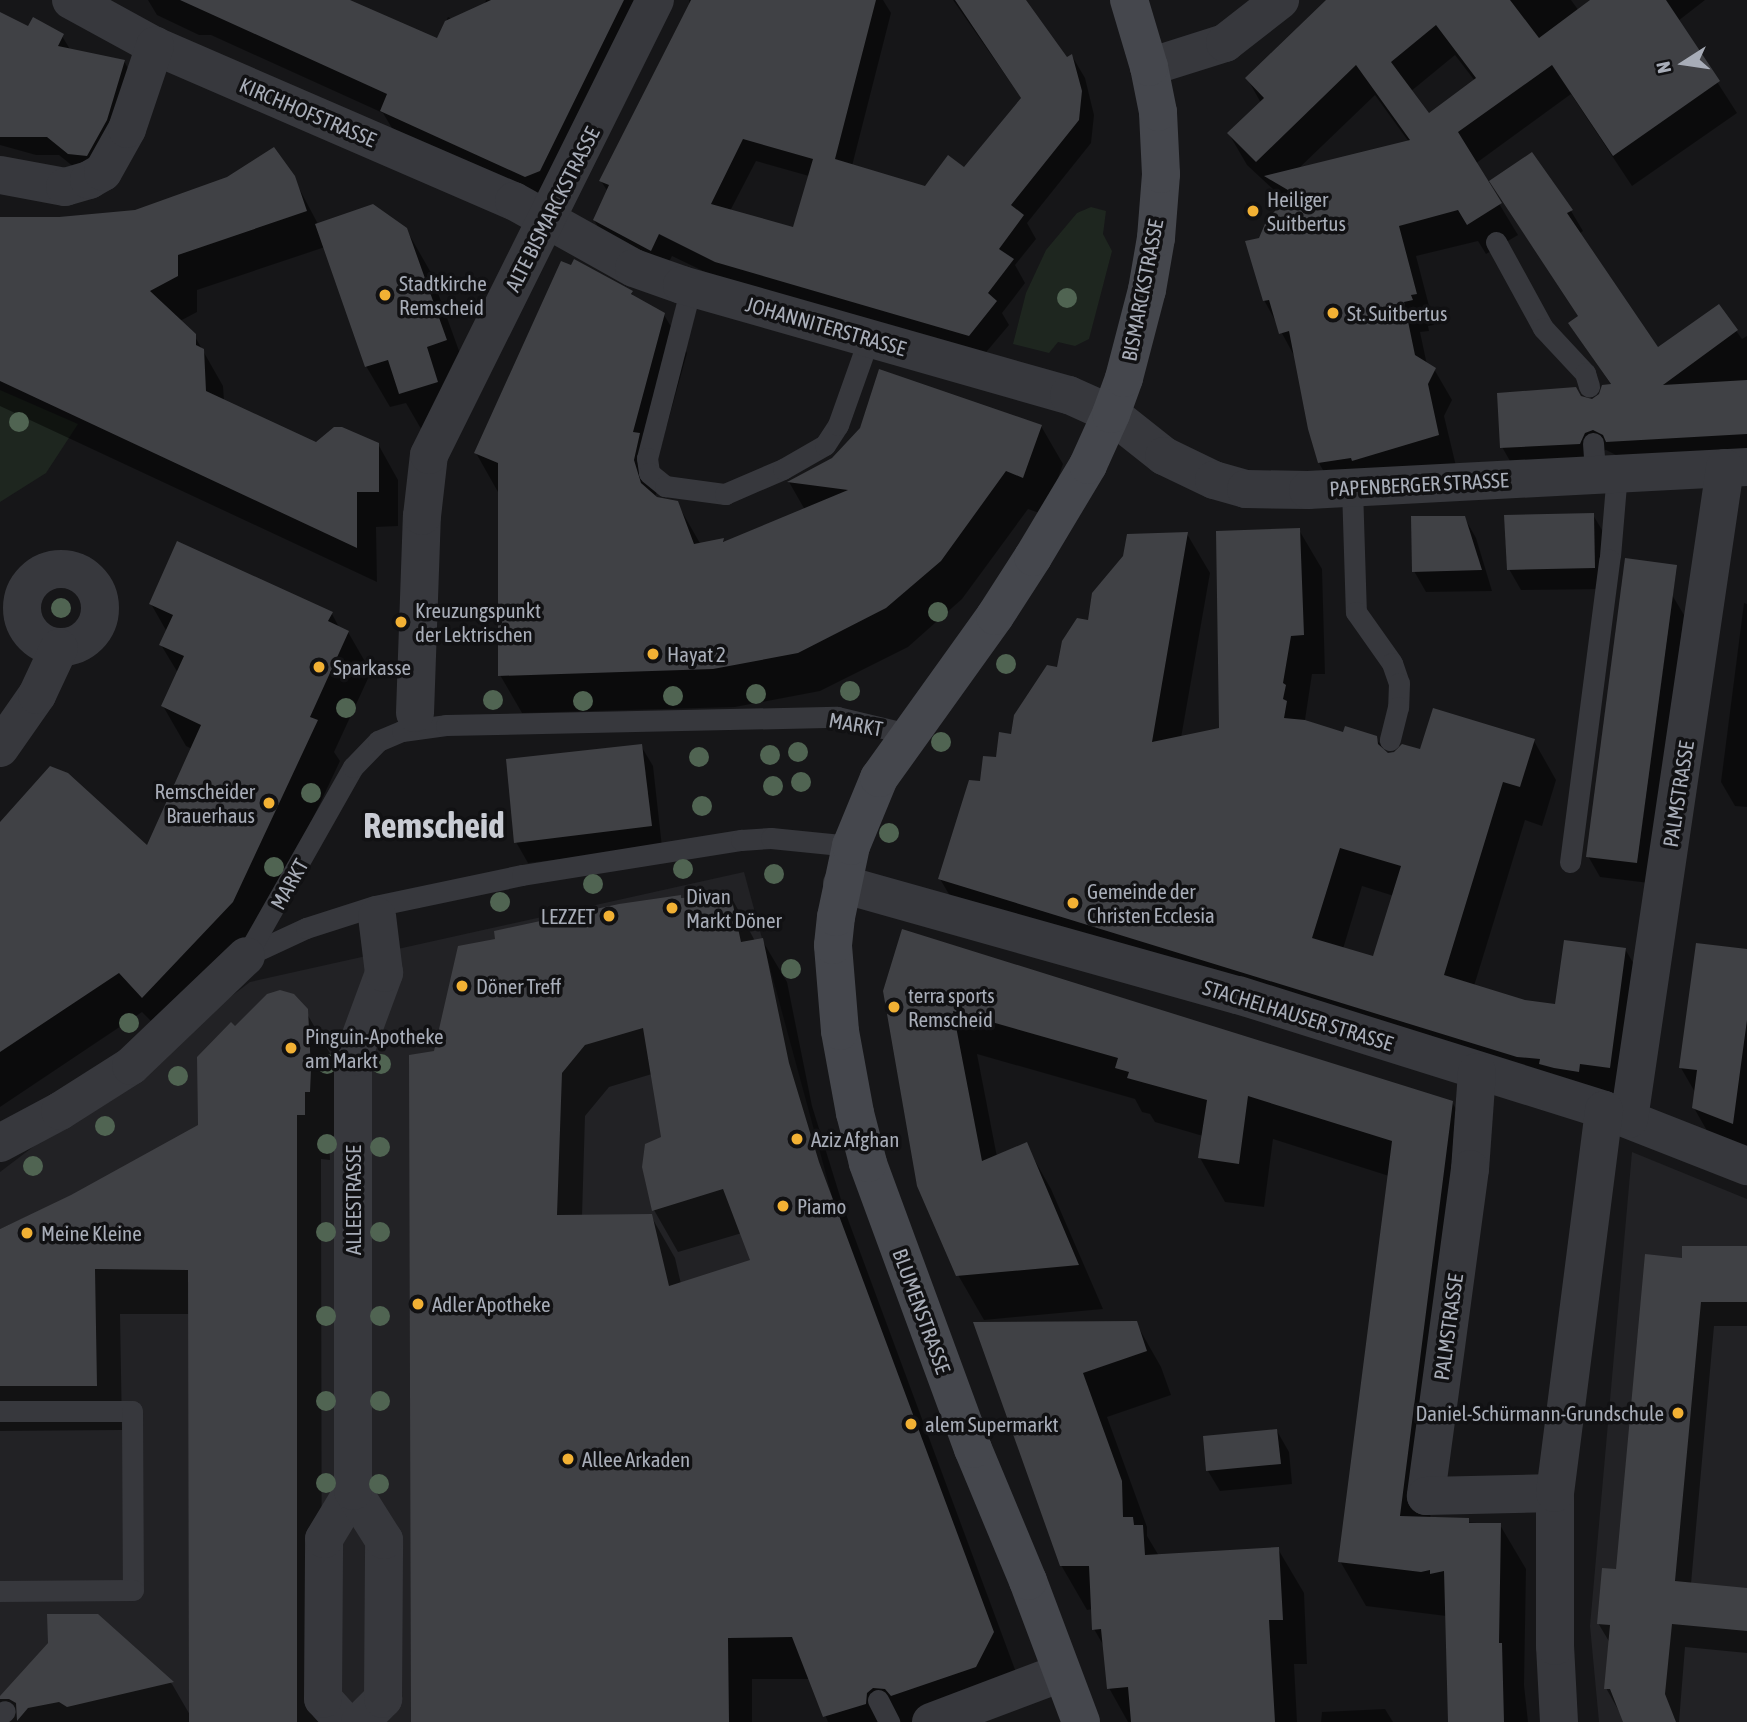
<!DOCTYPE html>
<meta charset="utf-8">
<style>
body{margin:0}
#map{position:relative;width:1747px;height:1722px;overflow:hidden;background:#161618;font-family:"Asap Condensed",sans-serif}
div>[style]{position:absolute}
.built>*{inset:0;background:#222225}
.green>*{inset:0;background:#1e261f}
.shadow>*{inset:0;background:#0007}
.building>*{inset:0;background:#404145}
.lane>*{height:21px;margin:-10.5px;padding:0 10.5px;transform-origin:10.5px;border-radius:10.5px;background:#37383d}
.street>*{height:38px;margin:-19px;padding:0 19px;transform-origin:19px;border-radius:19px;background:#37383d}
.street>.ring{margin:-19px;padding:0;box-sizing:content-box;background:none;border:38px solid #37383d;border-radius:50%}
.secondary>*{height:38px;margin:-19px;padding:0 19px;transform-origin:19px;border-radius:19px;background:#45474d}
.trees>*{width:20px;height:20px;margin:-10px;border-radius:50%;background:#506452}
.dots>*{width:19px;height:19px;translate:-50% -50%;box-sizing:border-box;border:4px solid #111113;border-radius:50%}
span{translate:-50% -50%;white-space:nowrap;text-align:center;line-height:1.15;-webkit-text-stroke:7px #111113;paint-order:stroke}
.street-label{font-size:21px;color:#a8adb8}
.poi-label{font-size:21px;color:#a8adb8}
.left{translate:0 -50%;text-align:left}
.right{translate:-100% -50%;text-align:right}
.town-label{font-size:35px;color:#c9ccd4;font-weight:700}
.north{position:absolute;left:1649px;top:28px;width:70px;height:70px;-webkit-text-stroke:5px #111113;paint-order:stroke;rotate:258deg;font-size:19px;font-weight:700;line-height:28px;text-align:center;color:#a8adb8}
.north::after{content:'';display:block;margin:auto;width:24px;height:32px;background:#a8adb8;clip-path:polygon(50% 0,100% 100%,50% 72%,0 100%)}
</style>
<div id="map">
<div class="built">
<div style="clip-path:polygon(744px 872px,839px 1222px,529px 1722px,0 1722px,0 1172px,250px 982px)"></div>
<div style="clip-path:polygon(1632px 1152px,1747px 1199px,1747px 1722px,1599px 1722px,1590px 1626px)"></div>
</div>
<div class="green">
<div style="clip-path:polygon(1091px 207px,1106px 211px,1103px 234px,1112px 251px,1089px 339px,1075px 346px,1058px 342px,1049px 353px,1013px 344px,1026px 293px,1046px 250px,1077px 213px)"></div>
<div style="clip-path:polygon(0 390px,78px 424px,46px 473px,0 502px)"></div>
</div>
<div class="shadow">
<div style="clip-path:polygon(148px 0,346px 0,438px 41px,448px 17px,476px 30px,486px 0,637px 0,557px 200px,399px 140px,383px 113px,211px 35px,199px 35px,157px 15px)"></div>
<div style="clip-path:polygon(evenodd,689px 0,883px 0,891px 13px,852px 166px,926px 188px,965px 170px,1022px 99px,953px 0,1024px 0,1067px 60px,1072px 56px,1085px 78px,1094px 115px,1091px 143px,1027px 223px,1036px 239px,1015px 265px,1025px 283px,1002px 313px,1009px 325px,982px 357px,730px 284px,672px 256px,664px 272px,607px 242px,594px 220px,608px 192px,601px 181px,690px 7px,689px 0,756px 161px,809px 176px,794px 229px,730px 211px,756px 161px)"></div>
<div style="clip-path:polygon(evenodd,1331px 0,1571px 0,1579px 11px,1592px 0,1705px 0,1678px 21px,1737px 113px,1632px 186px,1571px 94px,1475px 164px,1518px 235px,1486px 254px,1478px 241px,1416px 256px,1434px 325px,1428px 326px,1429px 331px,1420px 332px,1427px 365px,1434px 369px,1452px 400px,1444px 416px,1456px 466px,1338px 495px,1320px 465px,1298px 363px,1264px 300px,1260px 239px,1283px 205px,1275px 191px,1247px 165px,1229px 134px,1261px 103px,1247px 78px,1331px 0,1455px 55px,1475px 81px,1428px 116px,1410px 92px,1455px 55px,1331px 0,1375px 95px,1409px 142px,1297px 170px,1375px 95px)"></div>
<div style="clip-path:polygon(0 13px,29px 28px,62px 36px,71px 51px,124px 61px,134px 80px,117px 139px,80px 172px,59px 155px,36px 155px,0 145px)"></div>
<div style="clip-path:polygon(293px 177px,318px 224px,406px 229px,430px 271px,470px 381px,424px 434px,406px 403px,390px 407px,366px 366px,325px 247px,197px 290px,197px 312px,180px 321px,194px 335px,223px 386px,224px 401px,316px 444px,378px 444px,398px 480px,398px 526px,376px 527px,377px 582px,0 406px,0 219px,59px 219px,135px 212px)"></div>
<div style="clip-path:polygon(1504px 202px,1571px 211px,1583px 231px,1579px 234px,1658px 350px,1719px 307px,1742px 339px,1747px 336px,1747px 456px,1616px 455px,1606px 450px,1597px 453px,1592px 464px,1514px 468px,1502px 447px,1580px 398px,1592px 401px,1612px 386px,1570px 324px,1580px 317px)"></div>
<div style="clip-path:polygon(631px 292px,635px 299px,664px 315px,687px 353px,656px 465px,661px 473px,655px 498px,677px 503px,701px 545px,723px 540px,725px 544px,805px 510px,789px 482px,833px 459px,1041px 426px,1063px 464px,1045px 515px,1028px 509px,962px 599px,908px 647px,820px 691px,735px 707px,522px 713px,500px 675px,498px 492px,476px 453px)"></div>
<div style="clip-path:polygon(1593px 515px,1605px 535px,1606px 589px,1521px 590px,1509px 569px)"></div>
<div style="clip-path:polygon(1464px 517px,1476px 538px,1492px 591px,1426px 592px,1414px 571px)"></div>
<div style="clip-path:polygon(evenodd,1299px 530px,1322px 569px,1325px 674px,1312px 674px,1305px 720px,1344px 734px,1376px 738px,1387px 755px,1534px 741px,1556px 780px,1542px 826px,1525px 820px,1474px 986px,1524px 1002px,1557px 1005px,1625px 949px,1648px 988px,1632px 1106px,963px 918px,940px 879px,981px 783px,1089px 622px,1187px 534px,1210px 573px,1181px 738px,1221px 729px,1299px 530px,1362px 886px,1394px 896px,1374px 959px,1343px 949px,1362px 886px)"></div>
<div style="clip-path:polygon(1672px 595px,1684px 615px,1649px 883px,1600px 877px,1588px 856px)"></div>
<div style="clip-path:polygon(1744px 603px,1747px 604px,1747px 807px,1735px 806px,1721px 782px)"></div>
<div style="clip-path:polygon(151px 604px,332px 614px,340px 629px,348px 632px,371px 672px,334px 752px,340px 761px,255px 941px,166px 1036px,142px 1012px,0 1107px,0 824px,147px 848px,192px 749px,186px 746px,163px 706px,178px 673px,161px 645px,167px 632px)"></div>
<div style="clip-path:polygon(641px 746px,653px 766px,662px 847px,528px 863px,516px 842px)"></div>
<div style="clip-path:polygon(evenodd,729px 893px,755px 941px,762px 940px,787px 982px,812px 1106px,843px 1206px,1017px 1675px,962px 1722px,828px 1722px,810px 1679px,752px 1679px,752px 1722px,413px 1722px,435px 1053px,681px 900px,729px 893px,652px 1074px,663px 1138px,654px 1210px,678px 1252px,742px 1233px,752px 1261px,681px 1284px,675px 1258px,651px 1216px,582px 1217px,585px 1116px,609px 1087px,652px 1074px)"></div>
<div style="clip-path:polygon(1747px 951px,1747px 1161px,1718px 1150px,1694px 1108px,1696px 1094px,1681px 1068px)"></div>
<div style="clip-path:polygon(884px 992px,1452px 1102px,1477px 1146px,1430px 1519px,1500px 1525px,1526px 1569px,1524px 1685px,1528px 1722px,1449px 1722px,1446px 1616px,1366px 1606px,1340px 1561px,1389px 1176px,1273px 1139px,1264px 1207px,1225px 1202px,1200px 1158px,1203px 1136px,1155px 1122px,1150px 1114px,1142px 1112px,1135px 1099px,977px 1054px,997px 1157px,1026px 1145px,1051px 1189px,1103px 1309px,984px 1320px,958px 1275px)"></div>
<div style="clip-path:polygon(299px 1000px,335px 1062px,335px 1136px,329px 1137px,330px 1160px,321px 1159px,322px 1722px,8px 1722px,0 1708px,0 1699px,98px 1616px,172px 1684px,190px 1715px,190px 1314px,120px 1314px,122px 1430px,0 1431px,0 1229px,72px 1196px,200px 1126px,236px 1029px)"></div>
<div style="clip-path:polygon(1747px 1248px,1747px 1326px,1714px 1326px,1691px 1584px,1747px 1590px,1747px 1653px,1685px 1647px,1679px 1722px,1625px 1722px,1606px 1688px,1610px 1643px,1598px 1623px,1617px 1571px,1683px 1260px)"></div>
<div style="clip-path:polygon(1136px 1323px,1161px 1367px,1171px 1395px,1107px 1417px,1147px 1527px,1147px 1536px,1159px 1556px,1278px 1549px,1304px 1593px,1307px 1664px,1294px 1664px,1297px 1722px,1128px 1722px,1109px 1688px,1105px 1648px,1094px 1629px,1093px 1609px,1087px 1610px,1061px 1565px,976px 1324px)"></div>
<div style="clip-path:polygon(1277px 1431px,1289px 1452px,1292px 1484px,1220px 1491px,1208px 1471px)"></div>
<div style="clip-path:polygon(1385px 1709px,1393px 1722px,1321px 1722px,1322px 1712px)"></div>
</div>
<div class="building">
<div style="clip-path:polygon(180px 0,350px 0,437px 38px,445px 21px,491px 0,624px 0,540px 171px,525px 177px,380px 111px,387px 94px)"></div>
<div style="clip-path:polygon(evenodd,691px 0,876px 0,835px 159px,925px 186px,948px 155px,964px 167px,1021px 98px,955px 0,1026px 0,1067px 57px,1072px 54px,1082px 91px,1079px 120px,1011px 205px,1024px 215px,999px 249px,1014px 259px,988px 293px,997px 301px,969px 336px,715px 262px,659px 234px,651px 251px,593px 220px,609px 185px,599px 181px,691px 0,743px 139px,813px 159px,793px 227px,711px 204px,743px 139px)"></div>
<div style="clip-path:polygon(evenodd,1326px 0,1510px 0,1539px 38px,1590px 0,1666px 0,1720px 81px,1613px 156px,1552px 65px,1458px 132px,1502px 203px,1467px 225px,1458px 210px,1399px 226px,1417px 294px,1411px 295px,1413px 300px,1404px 302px,1415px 355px,1436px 368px,1428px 384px,1439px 435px,1352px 461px,1351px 458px,1318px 463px,1308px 429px,1289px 331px,1279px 334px,1269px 300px,1263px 301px,1245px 241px,1259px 238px,1267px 219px,1293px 193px,1264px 176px,1410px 140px,1356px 65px,1256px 162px,1227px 133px,1264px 98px,1245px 78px,1326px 0,1436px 25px,1476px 78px,1429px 113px,1391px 62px,1436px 25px)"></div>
<div style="clip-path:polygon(0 12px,28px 26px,33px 17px,64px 34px,58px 46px,125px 60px,107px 120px,87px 156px,68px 154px,47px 137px,0 137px)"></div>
<div style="clip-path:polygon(274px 147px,295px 176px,307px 211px,178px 255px,178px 276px,150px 291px,196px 334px,196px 345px,204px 349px,206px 391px,316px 442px,334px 427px,342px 427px,379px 443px,379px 492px,357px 492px,357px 548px,0 381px,0 217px,59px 217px,135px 210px,227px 177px)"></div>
<div style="clip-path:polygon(1532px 152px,1573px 210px,1567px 213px,1658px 347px,1719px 304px,1738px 330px,1663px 385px,1747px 380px,1747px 434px,1606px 442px,1603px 435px,1593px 430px,1585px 433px,1580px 444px,1500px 448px,1497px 393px,1576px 387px,1581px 396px,1592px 399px,1599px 394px,1602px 385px,1611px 384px,1568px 323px,1578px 316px,1489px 181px)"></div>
<div style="clip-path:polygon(373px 204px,407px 228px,447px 340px,427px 347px,438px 382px,399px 394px,388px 360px,365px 367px,315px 224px)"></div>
<div style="clip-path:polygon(574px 259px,633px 291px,631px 294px,665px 313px,633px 432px,640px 433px,634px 460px,641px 483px,657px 497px,678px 501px,694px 544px,724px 538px,723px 542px,848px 490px,787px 482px,832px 458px,860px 428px,879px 369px,1042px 425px,1023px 478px,1006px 471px,941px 561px,886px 608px,798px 653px,713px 669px,498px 676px,498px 463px,474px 453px,561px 261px,571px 265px)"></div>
<div style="clip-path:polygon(1594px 513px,1595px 568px,1507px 570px,1504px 515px)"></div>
<div style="clip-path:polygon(1411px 516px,1465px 516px,1482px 570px,1412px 572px)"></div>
<div style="clip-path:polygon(evenodd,1300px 528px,1304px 635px,1291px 636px,1283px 683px,1286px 685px,1283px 699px,1287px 701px,1284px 718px,1305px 720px,1343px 732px,1345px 726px,1377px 736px,1378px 744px,1388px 753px,1394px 752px,1402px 744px,1420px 749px,1433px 708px,1535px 739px,1520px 787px,1503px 782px,1444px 975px,1525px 1000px,1555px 1004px,1564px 940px,1626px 948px,1610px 1068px,1580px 1064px,1579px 1072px,1554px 1068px,1539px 1064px,1540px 1059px,1517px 1057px,938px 879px,969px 780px,980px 781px,983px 756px,996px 757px,999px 732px,1011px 734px,1014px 715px,1047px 665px,1057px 667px,1062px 641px,1077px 618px,1088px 620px,1092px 593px,1123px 556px,1127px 534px,1188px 532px,1152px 742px,1219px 728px,1216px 531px,1300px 528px,1340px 848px,1401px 866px,1373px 956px,1312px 938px,1340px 848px)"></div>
<div style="clip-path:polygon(177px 541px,333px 612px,328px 621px,349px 631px,310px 717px,318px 720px,233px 902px,142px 998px,119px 973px,0 1052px,0 822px,50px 766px,68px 773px,147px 845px,201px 725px,161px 706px,184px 656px,159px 645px,173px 615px,149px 604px)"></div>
<div style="clip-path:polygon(1625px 558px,1677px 565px,1637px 863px,1586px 857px)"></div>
<div style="clip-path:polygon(642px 744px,652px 826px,514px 843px,506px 759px)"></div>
<div style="clip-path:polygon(evenodd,730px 891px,741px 942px,763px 938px,789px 1063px,819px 1162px,994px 1632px,976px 1667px,891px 1696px,885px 1689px,873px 1688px,867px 1693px,866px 1704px,823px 1717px,792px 1637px,728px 1638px,729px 1722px,411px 1722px,409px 1055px,434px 1051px,458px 946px,495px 939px,494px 931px,619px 904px,681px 895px,681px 898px,699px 897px,730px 891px,643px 1028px,661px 1137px,645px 1144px,642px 1167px,652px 1211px,723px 1189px,750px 1260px,669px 1286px,652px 1214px,557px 1215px,562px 1073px,585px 1045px,643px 1028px)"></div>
<div style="clip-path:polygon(902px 929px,1453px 1101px,1400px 1516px,1469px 1518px,1469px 1523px,1501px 1523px,1499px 1643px,1502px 1643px,1504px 1722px,1448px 1722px,1444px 1571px,1430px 1574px,1430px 1570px,1421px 1572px,1338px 1562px,1392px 1141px,1248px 1096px,1239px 1164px,1198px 1158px,1207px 1100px,1127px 1078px,1129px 1072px,1115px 1068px,1118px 1058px,953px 1011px,982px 1161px,1027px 1142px,1079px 1265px,956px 1276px,917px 1186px,883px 991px)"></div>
<div style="clip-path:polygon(1696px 943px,1747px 949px,1747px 1020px,1733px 1124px,1692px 1108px,1697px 1070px,1679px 1068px)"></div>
<div style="clip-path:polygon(280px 990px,294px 994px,308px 1009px,311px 1070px,310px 1092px,305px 1092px,305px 1115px,297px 1115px,297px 1722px,189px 1722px,188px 1270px,95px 1269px,97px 1386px,0 1386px,0 1229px,71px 1195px,198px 1125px,197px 1057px,231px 1022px,235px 1026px,267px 994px)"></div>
<div style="clip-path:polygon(1682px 1246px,1747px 1246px,1747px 1302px,1701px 1302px,1675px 1581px,1747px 1588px,1747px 1631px,1672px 1624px,1665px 1694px,1676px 1722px,1623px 1722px,1610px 1689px,1604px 1689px,1610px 1625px,1597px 1624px,1602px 1568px,1616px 1569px,1645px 1254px,1682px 1258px)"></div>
<div style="clip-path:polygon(1137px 1321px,1147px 1351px,1083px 1373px,1122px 1481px,1123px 1517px,1133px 1517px,1134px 1525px,1143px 1525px,1145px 1555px,1279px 1547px,1283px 1620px,1269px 1620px,1275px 1722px,1131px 1722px,1128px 1687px,1107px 1689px,1101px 1629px,1092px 1630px,1089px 1566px,1060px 1566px,973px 1322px)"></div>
<div style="clip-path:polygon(1277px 1429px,1281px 1464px,1206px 1471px,1203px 1436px)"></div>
<div style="clip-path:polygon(47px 1614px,98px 1614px,174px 1682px,67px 1707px,59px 1702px,28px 1708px,17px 1721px,16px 1703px,9px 1699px,0 1699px,0 1696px,48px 1643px)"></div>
</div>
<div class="lane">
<div style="left:1496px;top:242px;width:98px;rotate:61.3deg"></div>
<div style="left:1543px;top:328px;width:62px;rotate:47deg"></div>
<div style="left:1585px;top:373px;width:14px;rotate:73deg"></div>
<div style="left:691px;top:287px;width:177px;rotate:104.4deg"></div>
<div style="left:647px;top:458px;width:15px;rotate:82deg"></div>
<div style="left:649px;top:473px;width:21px;rotate:39deg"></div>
<div style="left:665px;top:486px;width:61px;rotate:7.6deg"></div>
<div style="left:725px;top:494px;width:63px;rotate:-23.3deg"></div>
<div style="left:783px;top:469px;width:48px;rotate:-29.7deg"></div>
<div style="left:825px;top:445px;width:24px;rotate:-57deg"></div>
<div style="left:838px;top:425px;width:92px;rotate:-70.4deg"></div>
<div style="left:1593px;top:443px;width:31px;rotate:86deg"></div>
<div style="left:1352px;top:488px;width:124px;rotate:88.2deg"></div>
<div style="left:1356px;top:612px;width:62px;rotate:54.8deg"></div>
<div style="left:1392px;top:663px;width:21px;rotate:71deg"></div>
<div style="left:1399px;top:683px;width:24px;rotate:92deg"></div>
<div style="left:1398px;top:707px;width:34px;rotate:104deg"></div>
<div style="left:1610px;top:556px;width:83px;rotate:-85.2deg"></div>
<div style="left:1570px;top:862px;width:305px;rotate:-82.6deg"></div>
<div style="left:248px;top:955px;width:64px;rotate:-25deg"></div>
<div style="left:306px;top:928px;width:72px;rotate:-17.7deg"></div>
<div style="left:375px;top:906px;width:150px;rotate:-11.9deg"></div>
<div style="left:522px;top:875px;width:222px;rotate:-9.1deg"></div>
<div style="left:741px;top:840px;width:30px;rotate:-4deg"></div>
<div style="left:771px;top:838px;width:80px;rotate:5.7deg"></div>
<div style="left:246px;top:956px;width:217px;rotate:-60.5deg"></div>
<div style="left:353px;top:767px;width:36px;rotate:-46deg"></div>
<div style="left:378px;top:741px;width:26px;rotate:-23deg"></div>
<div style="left:402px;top:731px;width:44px;rotate:-7.8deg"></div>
<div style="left:446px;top:725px;width:391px;rotate:-1.2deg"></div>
<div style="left:837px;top:717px;width:73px;rotate:13.5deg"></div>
<div style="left:0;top:1411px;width:132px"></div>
<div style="left:132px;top:1411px;width:179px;rotate:89.7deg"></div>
<div style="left:133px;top:1590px;width:133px;rotate:179.6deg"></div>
<div style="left:878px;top:1700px;width:25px;rotate:63deg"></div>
<div style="left:0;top:1715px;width:6px;rotate:-39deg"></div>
</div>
<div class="street">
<div style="left:71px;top:0;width:96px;rotate:28.7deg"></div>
<div style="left:155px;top:46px;width:391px;rotate:23.4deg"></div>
<div style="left:514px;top:201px;width:137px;rotate:29.2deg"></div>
<div style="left:634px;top:268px;width:51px;rotate:19.5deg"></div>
<div style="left:682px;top:285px;width:402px;rotate:15.9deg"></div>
<div style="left:1069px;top:395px;width:46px;rotate:24.3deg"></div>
<div style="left:1111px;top:414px;width:68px;rotate:38.4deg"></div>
<div style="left:1164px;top:456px;width:55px;rotate:25.6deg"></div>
<div style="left:1214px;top:480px;width:33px;rotate:16deg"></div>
<div style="left:1246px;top:489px;width:62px;rotate:0.9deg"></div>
<div style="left:1308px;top:490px;width:440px;rotate:-3deg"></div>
<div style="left:1149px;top:67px;width:80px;rotate:-17.5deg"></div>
<div style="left:1225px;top:43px;width:70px;rotate:-38deg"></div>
<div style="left:0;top:175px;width:66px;rotate:10.5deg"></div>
<div style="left:65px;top:187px;width:25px;rotate:-16deg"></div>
<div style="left:89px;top:180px;width:16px;rotate:-30deg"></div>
<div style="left:103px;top:172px;width:49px;rotate:-60.8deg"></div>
<div style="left:127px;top:129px;width:88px;rotate:-71.4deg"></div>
<div class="ring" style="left:22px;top:569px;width:40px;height:40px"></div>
<div style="left:415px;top:713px;width:197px;rotate:-88deg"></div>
<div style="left:422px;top:516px;width:61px;rotate:-83.5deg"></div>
<div style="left:429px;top:455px;width:508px;rotate:-63.59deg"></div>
<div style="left:0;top:748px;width:65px;rotate:-55.1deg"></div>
<div style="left:37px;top:695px;width:52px;rotate:-64.9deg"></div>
<div style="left:842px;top:884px;width:411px;rotate:15.7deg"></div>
<div style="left:1238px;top:995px;width:384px;rotate:17.4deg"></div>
<div style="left:1604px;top:1110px;width:154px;rotate:21.4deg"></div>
<div style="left:1477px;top:1072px;width:97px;rotate:94.1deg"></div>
<div style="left:1470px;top:1169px;width:330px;rotate:97.7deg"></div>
<div style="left:1426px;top:1496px;width:129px;rotate:-1.3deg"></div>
<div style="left:1629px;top:1119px;width:658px;rotate:-81.61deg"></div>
<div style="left:0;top:1143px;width:68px;rotate:-28.1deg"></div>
<div style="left:60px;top:1111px;width:84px;rotate:-32.4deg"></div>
<div style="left:131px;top:1066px;width:159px;rotate:-43.7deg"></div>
<div style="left:344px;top:1722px;width:31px;rotate:-132deg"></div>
<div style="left:323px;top:1699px;width:160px;rotate:-89.6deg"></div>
<div style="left:324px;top:1539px;width:56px;rotate:-58.9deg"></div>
<div style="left:360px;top:1722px;width:33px;rotate:-45deg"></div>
<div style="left:383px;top:1699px;width:159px;rotate:-89.6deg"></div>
<div style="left:384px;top:1540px;width:58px;rotate:-122.3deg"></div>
<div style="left:353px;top:1491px;width:434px;rotate:-90deg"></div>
<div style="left:353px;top:1057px;width:90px;rotate:-69.7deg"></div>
<div style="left:384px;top:973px;width:57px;rotate:-97deg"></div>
<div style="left:931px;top:1722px;width:139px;rotate:-20.7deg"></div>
<div style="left:1559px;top:1722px;width:76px;rotate:-93deg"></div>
<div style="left:1555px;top:1646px;width:153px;rotate:-90deg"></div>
<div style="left:1555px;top:1493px;width:386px;rotate:-82.7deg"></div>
</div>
<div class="secondary">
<div style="left:1081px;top:1722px;width:151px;rotate:-110.6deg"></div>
<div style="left:1028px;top:1581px;width:143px;rotate:-112.6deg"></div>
<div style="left:973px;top:1449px;width:305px;rotate:-110.2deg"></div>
<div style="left:868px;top:1163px;width:52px;rotate:-104.6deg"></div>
<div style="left:855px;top:1113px;width:83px;rotate:-100.4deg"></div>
<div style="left:840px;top:1031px;width:86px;rotate:-94.7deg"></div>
<div style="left:833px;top:945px;width:28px;rotate:-84deg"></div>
<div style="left:836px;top:917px;width:73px;rotate:-78.1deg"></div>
<div style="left:851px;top:846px;width:74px;rotate:-67.6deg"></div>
<div style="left:879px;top:778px;width:199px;rotate:-54.4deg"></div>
<div style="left:995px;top:616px;width:70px;rotate:-57.2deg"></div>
<div style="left:1033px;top:557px;width:107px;rotate:-59.1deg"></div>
<div style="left:1088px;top:465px;width:56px;rotate:-65.7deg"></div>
<div style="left:1111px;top:414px;width:38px;rotate:-70deg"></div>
<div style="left:1124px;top:378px;width:91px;rotate:-75.4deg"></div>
<div style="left:1147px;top:290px;width:53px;rotate:-80.2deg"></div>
<div style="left:1156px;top:238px;width:64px;rotate:-85.5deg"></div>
<div style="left:1161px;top:174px;width:62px;rotate:-92.8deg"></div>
<div style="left:1158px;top:112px;width:46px;rotate:-101.3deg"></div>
<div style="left:1149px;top:67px;width:70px;rotate:-106.6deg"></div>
</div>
<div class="trees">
<div style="left:1067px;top:298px"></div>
<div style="left:19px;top:422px"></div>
<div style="left:61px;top:608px"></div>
<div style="left:938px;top:612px"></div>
<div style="left:1006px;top:664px"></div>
<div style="left:850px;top:691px"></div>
<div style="left:756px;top:694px"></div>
<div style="left:673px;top:696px"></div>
<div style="left:493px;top:700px"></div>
<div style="left:583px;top:701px"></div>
<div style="left:346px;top:708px"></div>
<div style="left:941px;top:742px"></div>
<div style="left:798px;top:752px"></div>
<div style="left:770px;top:755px"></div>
<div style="left:699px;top:757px"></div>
<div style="left:801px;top:782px"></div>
<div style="left:773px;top:786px"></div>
<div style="left:311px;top:793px"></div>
<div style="left:702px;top:806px"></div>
<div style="left:889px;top:833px"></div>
<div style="left:274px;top:867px"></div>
<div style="left:683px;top:869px"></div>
<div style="left:774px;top:874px"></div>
<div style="left:593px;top:884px"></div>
<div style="left:500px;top:902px"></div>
<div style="left:791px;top:969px"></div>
<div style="left:129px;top:1023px"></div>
<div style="left:327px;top:1064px"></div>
<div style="left:381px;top:1064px"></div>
<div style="left:178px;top:1076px"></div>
<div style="left:105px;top:1126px"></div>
<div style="left:327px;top:1144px"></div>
<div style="left:380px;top:1147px"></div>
<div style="left:33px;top:1166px"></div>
<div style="left:326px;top:1232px"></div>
<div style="left:380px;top:1232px"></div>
<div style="left:326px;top:1316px"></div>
<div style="left:380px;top:1316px"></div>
<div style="left:326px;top:1401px"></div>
<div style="left:380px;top:1401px"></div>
<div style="left:326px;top:1483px"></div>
<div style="left:379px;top:1484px"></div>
</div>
<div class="dots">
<div style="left:1253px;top:211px;background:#f2b134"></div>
<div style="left:385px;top:295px;background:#f2b134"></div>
<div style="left:1333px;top:313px;background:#f2b134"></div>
<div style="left:401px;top:622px;background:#f2b134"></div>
<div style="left:653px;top:654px;background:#f2b134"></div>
<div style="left:319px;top:667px;background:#f2b134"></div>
<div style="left:269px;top:803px;background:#f2b134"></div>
<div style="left:1073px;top:903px;background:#f2b134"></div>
<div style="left:672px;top:908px;background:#f2b134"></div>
<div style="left:609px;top:916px;background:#f2b134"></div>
<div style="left:462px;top:986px;background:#f2b134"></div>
<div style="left:894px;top:1007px;background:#f2b134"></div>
<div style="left:291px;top:1048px;background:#f2b134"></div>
<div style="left:797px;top:1139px;background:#f2b134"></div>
<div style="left:783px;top:1206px;background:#f2b134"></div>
<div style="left:27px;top:1233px;background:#f2b134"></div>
<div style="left:418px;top:1304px;background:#f2b134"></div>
<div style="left:1678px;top:1413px;background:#f2b134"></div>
<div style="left:911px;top:1424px;background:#f2b134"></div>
<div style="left:568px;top:1459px;background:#f2b134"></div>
</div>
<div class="street-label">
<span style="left:308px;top:112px;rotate:23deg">KIRCHHOFSTRASSE</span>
<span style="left:552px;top:209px;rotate:-63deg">ALTE BISMARCKSTRASSE</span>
<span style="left:1142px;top:290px;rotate:-79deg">BISMARCKSTRASSE</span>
<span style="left:826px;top:326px;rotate:16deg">JOHANNITERSTRASSE</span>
<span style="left:1419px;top:484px;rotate:-3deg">PAPENBERGER STRASSE</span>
<span style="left:856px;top:724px;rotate:10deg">MARKT</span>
<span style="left:1678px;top:794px;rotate:-81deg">PALMSTRASSE</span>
<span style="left:289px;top:884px;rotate:-61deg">MARKT</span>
<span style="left:1298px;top:1015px;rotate:17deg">STACHELHAUSER STRASSE</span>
<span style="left:353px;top:1200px;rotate:-90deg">ALLEESTRASSE</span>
<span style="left:922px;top:1311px;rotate:70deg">BLUMENSTRASSE</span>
<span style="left:1448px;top:1327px;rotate:-82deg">PALMSTRASSE</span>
</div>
<div class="poi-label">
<span class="left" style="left:1267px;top:211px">Heiliger<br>Suitbertus</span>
<span class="left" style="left:399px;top:295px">Stadtkirche<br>Remscheid</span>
<span class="left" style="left:1347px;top:313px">St. Suitbertus</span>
<span class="left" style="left:415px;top:622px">Kreuzungspunkt<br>der Lektrischen</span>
<span class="left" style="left:667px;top:654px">Hayat 2</span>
<span class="left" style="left:333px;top:667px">Sparkasse</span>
<span class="right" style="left:255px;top:803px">Remscheider<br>Brauerhaus</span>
<span class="left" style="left:1087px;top:903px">Gemeinde der<br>Christen Ecclesia</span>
<span class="left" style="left:686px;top:908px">Divan<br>Markt Döner</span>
<span class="right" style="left:595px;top:916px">LEZZET</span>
<span class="left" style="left:476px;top:986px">Döner Treff</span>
<span class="left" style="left:908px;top:1007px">terra sports<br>Remscheid</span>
<span class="left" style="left:305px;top:1048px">Pinguin-Apotheke<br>am Markt</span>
<span class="left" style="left:811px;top:1139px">Aziz Afghan</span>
<span class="left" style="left:797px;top:1206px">Piamo</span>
<span class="left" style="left:41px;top:1233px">Meine Kleine</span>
<span class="left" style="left:432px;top:1304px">Adler Apotheke</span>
<span class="right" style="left:1664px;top:1413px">Daniel-Schürmann-Grundschule</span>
<span class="left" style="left:925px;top:1424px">alem Supermarkt</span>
<span class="left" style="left:582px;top:1459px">Allee Arkaden</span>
</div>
<div class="town-label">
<span style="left:434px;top:825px">Remscheid</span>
</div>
<div class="north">N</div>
</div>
